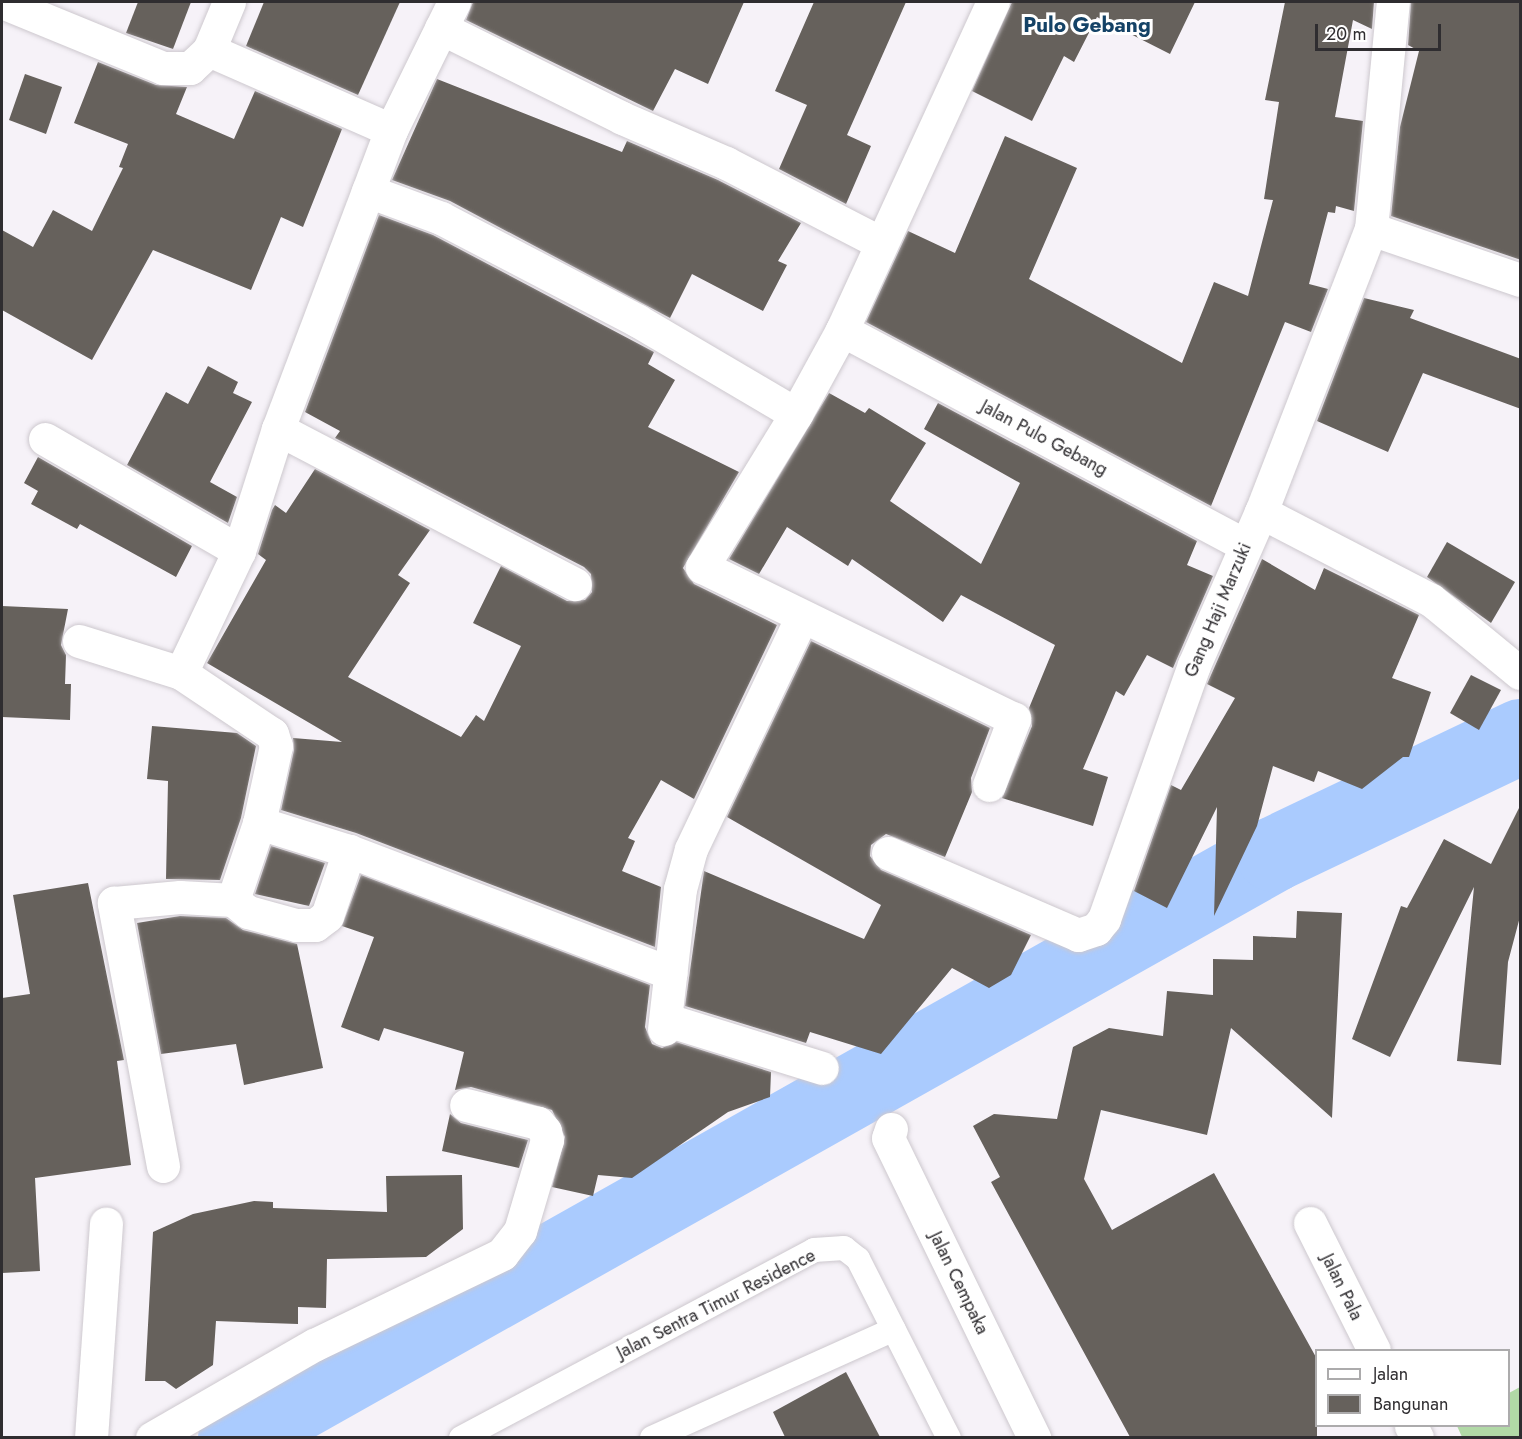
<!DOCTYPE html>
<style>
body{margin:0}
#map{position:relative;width:1522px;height:1439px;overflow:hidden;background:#f6f2f8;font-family:Jost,sans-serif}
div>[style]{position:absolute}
.green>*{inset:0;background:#b1d9a6}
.river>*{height:75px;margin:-37.5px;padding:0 37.5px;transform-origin:37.5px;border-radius:37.5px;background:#aacbfe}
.building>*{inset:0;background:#66615c}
.roads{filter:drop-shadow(0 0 2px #cdc8ce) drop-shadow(0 0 2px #cdc8ce)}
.service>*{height:24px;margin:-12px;padding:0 12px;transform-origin:12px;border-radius:12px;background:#fff}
.minor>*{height:33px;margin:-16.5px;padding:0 16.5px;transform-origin:16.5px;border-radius:16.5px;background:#fff}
span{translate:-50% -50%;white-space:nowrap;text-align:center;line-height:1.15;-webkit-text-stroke:6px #fff;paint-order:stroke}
.street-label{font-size:18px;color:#2f2d30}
.quarter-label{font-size:21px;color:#144266;font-weight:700}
.frame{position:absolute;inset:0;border:3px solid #2f2d30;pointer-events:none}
.legend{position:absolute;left:1315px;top:1349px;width:195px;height:78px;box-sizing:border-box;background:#fff;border:2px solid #acabac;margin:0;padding:8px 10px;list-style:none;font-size:18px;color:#2f2d30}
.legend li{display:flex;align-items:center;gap:12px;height:30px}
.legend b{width:30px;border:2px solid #acabac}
.scale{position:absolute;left:1315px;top:24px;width:126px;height:27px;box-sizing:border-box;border:3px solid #2f2d30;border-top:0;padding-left:8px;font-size:18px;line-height:21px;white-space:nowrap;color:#2f2d30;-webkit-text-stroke:4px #fff;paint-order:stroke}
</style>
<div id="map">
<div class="green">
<div style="clip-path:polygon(1520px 1387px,1520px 1437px,1462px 1437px,1457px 1426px,1508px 1426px,1509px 1393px)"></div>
</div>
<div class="river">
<div style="left:235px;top:1438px;width:1191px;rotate:-29.36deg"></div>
<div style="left:1273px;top:854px;width:274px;rotate:-25.5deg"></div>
</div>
<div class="building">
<div style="clip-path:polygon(138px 2px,191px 2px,173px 49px,126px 33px)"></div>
<div style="clip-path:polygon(264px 2px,400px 2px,358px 95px,246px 46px)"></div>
<div style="clip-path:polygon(473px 2px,744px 2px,708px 84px,675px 69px,653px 111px,466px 20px)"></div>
<div style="clip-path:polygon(814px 2px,906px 2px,847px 135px,871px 146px,846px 204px,779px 169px,807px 105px,775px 91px)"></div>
<div style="clip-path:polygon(1012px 2px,1195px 2px,1170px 54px,1097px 17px,1074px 62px,1064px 56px,1032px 121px,972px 91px)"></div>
<div style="clip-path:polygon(1285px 2px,1374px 2px,1372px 29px,1353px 20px,1335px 117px,1363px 121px,1354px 211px,1336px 206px,1335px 213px,1328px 212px,1309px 284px,1328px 289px,1311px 332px,1285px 322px,1211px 506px,866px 322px,908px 231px,955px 253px,1005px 136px,1077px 168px,1029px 279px,1182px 363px,1214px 282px,1248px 296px,1273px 200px,1264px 199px,1279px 102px,1265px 100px)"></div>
<div style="clip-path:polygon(1411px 2px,1521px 2px,1521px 260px,1391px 216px,1400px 127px,1419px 51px,1408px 45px)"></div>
<div style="clip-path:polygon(98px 62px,156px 85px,187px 87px,176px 114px,234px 139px,255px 91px,342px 129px,303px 227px,281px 217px,251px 290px,153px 250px,92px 360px,2px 310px,2px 230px,33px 247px,53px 210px,92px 231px,123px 168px,119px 167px,128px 144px,74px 123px)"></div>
<div style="clip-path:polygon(25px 74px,62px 87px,46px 134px,9px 120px)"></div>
<div style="clip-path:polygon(437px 79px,622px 152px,627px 141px,718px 180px,801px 223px,778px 261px,787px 265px,763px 311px,692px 274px,670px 318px,450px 201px,392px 180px)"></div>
<div style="clip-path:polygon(379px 215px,433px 235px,654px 352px,648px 364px,675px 380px,648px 427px,739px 472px,683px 568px,694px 584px,777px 625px,694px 799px,661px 780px,628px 838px,635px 841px,622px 871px,661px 887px,655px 947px,356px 833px,281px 810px,294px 750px,293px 738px,342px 742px,207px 663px,266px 560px,258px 554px,272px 510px,275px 505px,286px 513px,315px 469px,430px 530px,398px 575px,410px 583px,348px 677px,461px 737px,476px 715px,484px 721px,521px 646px,473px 623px,501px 566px,567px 601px,585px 600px,592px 592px,591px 574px,584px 567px,335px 438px,340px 431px,305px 412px)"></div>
<div style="clip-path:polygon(1364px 298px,1414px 310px,1410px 318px,1521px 359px,1521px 409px,1423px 373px,1388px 452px,1317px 421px)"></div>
<div style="clip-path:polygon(208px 366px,238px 382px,233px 393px,252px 402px,210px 482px,237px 497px,228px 523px,127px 465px,166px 392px,188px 404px)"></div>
<div style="clip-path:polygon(829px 393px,865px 413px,869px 408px,926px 443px,890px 501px,981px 564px,1020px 483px,924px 429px,938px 403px,1197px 541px,1187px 565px,1213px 576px,1173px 668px,1147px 655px,1124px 696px,1116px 691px,1083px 769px,1108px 777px,1093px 826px,1002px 798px,1032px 726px,1029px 708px,1055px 645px,961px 595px,943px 622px,852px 559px,848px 566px,787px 527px,759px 574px,729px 559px)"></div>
<div style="clip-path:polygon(38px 457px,192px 546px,176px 577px,80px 524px,77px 529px,31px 504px,38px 491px,24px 483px)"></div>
<div style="clip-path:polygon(1447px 542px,1515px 582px,1491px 623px,1427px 577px)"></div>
<div style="clip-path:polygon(1262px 559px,1315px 590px,1324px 568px,1419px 615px,1392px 678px,1431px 692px,1409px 757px,1403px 757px,1362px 789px,1318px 771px,1314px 782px,1273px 766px,1257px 826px,1214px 916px,1217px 807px,1167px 908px,1134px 891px,1171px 785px,1181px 790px,1235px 698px,1207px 684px)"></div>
<div style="clip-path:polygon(2px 606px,68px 609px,61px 645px,66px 655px,65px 684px,71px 684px,70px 720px,2px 717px)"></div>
<div style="clip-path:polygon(811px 641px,990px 728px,971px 778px,972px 792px,945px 857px,886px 834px,871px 845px,870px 856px,881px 870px,1031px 935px,1011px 975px,989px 988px,952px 968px,881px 1054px,810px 1032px,806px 1043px,685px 1006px,704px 871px,864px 939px,881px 905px,727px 817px)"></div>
<div style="clip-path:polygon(1471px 675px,1501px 690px,1479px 730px,1450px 713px)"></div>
<div style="clip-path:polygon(152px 726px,237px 733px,256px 746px,241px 818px,220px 880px,166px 879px,168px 781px,147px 779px)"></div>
<div style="clip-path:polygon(1521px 804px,1521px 913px,1508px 962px,1501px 1065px,1457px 1061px,1474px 887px,1390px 1057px,1352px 1039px,1401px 906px,1407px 908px,1444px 839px,1491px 864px)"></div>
<div style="clip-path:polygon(271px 846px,325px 863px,309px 906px,255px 894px)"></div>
<div style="clip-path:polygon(361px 875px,650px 985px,645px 1027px,652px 1044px,662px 1048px,676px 1042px,771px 1072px,770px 1097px,728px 1112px,632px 1178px,598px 1175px,593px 1196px,552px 1187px,565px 1137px,552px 1110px,471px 1087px,455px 1090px,464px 1052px,384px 1028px,379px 1041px,341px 1027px,374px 937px,342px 926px)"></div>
<div style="clip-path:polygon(88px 883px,124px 1060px,117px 1061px,131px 1165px,35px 1178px,40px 1271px,2px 1273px,2px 998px,30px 994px,13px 895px)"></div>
<div style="clip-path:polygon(1297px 911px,1342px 913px,1332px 1118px,1231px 1028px,1207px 1135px,1101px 1110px,1084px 1179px,1112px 1230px,1214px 1173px,1317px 1359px,1317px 1437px,1130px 1437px,991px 1182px,1000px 1177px,973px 1126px,994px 1114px,1057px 1119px,1073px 1047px,1109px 1028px,1163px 1036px,1167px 991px,1213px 995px,1213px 959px,1253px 960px,1253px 936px,1296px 938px)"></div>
<div style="clip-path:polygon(180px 916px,226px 918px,243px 930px,297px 944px,323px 1068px,244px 1085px,236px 1044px,161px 1054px,137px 923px)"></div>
<div style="clip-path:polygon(450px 1114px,461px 1123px,528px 1140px,519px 1168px,442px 1151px)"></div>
<div style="clip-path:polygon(462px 1175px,463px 1229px,426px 1257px,327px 1259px,326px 1308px,298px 1307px,298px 1324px,216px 1321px,213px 1365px,176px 1389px,165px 1381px,145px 1381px,153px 1232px,193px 1214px,254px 1201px,273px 1202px,273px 1208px,387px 1212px,386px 1176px)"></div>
<div style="clip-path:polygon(846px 1372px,880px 1437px,785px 1437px,773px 1412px)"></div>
</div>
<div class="roads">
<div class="service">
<div style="left:461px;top:1438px;width:400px;rotate:-28deg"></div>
<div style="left:814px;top:1250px;width:30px;rotate:-4deg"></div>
<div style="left:844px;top:1248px;width:18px;rotate:38deg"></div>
<div style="left:858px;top:1259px;width:201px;rotate:63.1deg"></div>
<div style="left:652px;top:1438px;width:265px;rotate:-24.2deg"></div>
</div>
<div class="minor">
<div style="left:2px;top:2px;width:174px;rotate:22.3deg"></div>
<div style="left:163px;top:68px;width:27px"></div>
<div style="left:190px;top:68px;width:26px;rotate:-43deg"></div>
<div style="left:209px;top:50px;width:52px;rotate:-67.4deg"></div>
<div style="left:441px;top:28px;width:202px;rotate:26.4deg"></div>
<div style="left:622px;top:118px;width:113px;rotate:23.4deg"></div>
<div style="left:726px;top:163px;width:174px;rotate:27.3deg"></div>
<div style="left:391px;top:130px;width:143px;rotate:-63.8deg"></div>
<div style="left:368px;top:191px;width:78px;rotate:20.3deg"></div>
<div style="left:441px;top:218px;width:222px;rotate:27.6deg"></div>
<div style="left:638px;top:321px;width:183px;rotate:30.5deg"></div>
<div style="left:1371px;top:229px;width:157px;rotate:18.9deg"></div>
<div style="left:842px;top:330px;width:457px;rotate:28.1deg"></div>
<div style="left:278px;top:429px;width:335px;rotate:27.6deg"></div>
<div style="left:45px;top:439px;width:224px;rotate:30deg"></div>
<div style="left:1261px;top:512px;width:191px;rotate:27.4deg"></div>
<div style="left:1431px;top:600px;width:115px;rotate:39.4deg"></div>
<div style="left:79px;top:641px;width:107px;rotate:17.4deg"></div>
<div style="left:181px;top:673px;width:135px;rotate:-64.6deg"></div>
<div style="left:239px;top:551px;width:128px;rotate:-72.3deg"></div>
<div style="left:278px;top:429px;width:320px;rotate:-69.3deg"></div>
<div style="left:391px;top:130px;width:199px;rotate:-156.3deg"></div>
<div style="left:989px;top:785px;width:71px;rotate:-69.3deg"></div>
<div style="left:1014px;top:719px;width:347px;rotate:-154deg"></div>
<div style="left:702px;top:567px;width:180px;rotate:-58.4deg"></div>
<div style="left:796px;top:414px;width:96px;rotate:-61.3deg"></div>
<div style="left:842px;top:330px;width:361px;rotate:-65.3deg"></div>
<div style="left:259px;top:823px;width:94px;rotate:17.3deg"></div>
<div style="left:349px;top:851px;width:344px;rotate:20.8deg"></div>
<div style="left:888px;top:853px;width:207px;rotate:23.3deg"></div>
<div style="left:1078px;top:935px;width:19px;rotate:-18deg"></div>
<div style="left:1096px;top:929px;width:13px;rotate:-51deg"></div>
<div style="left:1104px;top:919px;width:269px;rotate:-70.5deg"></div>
<div style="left:1194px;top:665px;width:167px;rotate:-66.4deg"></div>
<div style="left:1261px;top:512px;width:304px;rotate:-68.8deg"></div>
<div style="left:1371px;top:229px;width:228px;rotate:-84.5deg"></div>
<div style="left:233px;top:900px;width:19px;rotate:39deg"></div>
<div style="left:248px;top:912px;width:50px;rotate:15.2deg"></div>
<div style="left:296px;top:925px;width:19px"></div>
<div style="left:315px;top:925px;width:15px;rotate:-37deg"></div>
<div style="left:327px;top:916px;width:69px;rotate:-71.3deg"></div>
<div style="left:667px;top:1020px;width:162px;rotate:17.2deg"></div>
<div style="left:664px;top:1029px;width:141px;rotate:-83.5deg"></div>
<div style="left:680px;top:889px;width:41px;rotate:-74.6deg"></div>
<div style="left:691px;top:849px;width:256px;rotate:-64.5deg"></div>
<div style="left:891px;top:1129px;width:9px;rotate:108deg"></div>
<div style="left:888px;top:1138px;width:334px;rotate:64deg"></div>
<div style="left:163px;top:1166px;width:268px;rotate:-100.6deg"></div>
<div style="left:114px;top:903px;width:66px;rotate:-5.2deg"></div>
<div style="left:180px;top:897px;width:53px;rotate:3.2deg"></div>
<div style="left:233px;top:900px;width:81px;rotate:-71.3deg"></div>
<div style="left:259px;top:823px;width:79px;rotate:-77.6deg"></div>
<div style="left:276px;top:746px;width:13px;rotate:-108deg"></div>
<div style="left:272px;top:734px;width:110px;rotate:-146.2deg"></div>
<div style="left:1310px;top:1223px;width:142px;rotate:63.3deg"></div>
<div style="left:1411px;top:1426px;width:13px;rotate:63deg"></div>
<div style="left:91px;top:1438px;width:215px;rotate:-86deg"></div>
<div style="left:152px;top:1438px;width:187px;rotate:-29.9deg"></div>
<div style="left:314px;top:1345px;width:209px;rotate:-25.8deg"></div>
<div style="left:502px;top:1254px;width:29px;rotate:-52deg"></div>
<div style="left:520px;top:1231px;width:95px;rotate:-73.5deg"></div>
<div style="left:547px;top:1140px;width:9px;rotate:-103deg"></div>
<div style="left:545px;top:1131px;width:11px;rotate:-131deg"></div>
<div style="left:538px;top:1123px;width:74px;rotate:-166deg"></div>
</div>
</div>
<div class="street-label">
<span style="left:1044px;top:438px;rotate:28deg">Jalan Pulo Gebang</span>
<span style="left:1218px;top:610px;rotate:-67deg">Gang Haji Marzuki</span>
<span style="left:959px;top:1283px;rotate:64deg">Jalan Cempaka</span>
<span style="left:1342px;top:1287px;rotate:64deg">Jalan Pala</span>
<span style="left:716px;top:1304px;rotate:-27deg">Jalan Sentra Timur Residence</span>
</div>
<div class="quarter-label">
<span style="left:1087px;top:25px">Pulo Gebang</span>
</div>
<div class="frame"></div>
<ul class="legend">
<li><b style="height:8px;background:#fff"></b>Jalan</li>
<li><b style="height:16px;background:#66615c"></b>Bangunan</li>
</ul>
<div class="scale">20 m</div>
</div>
